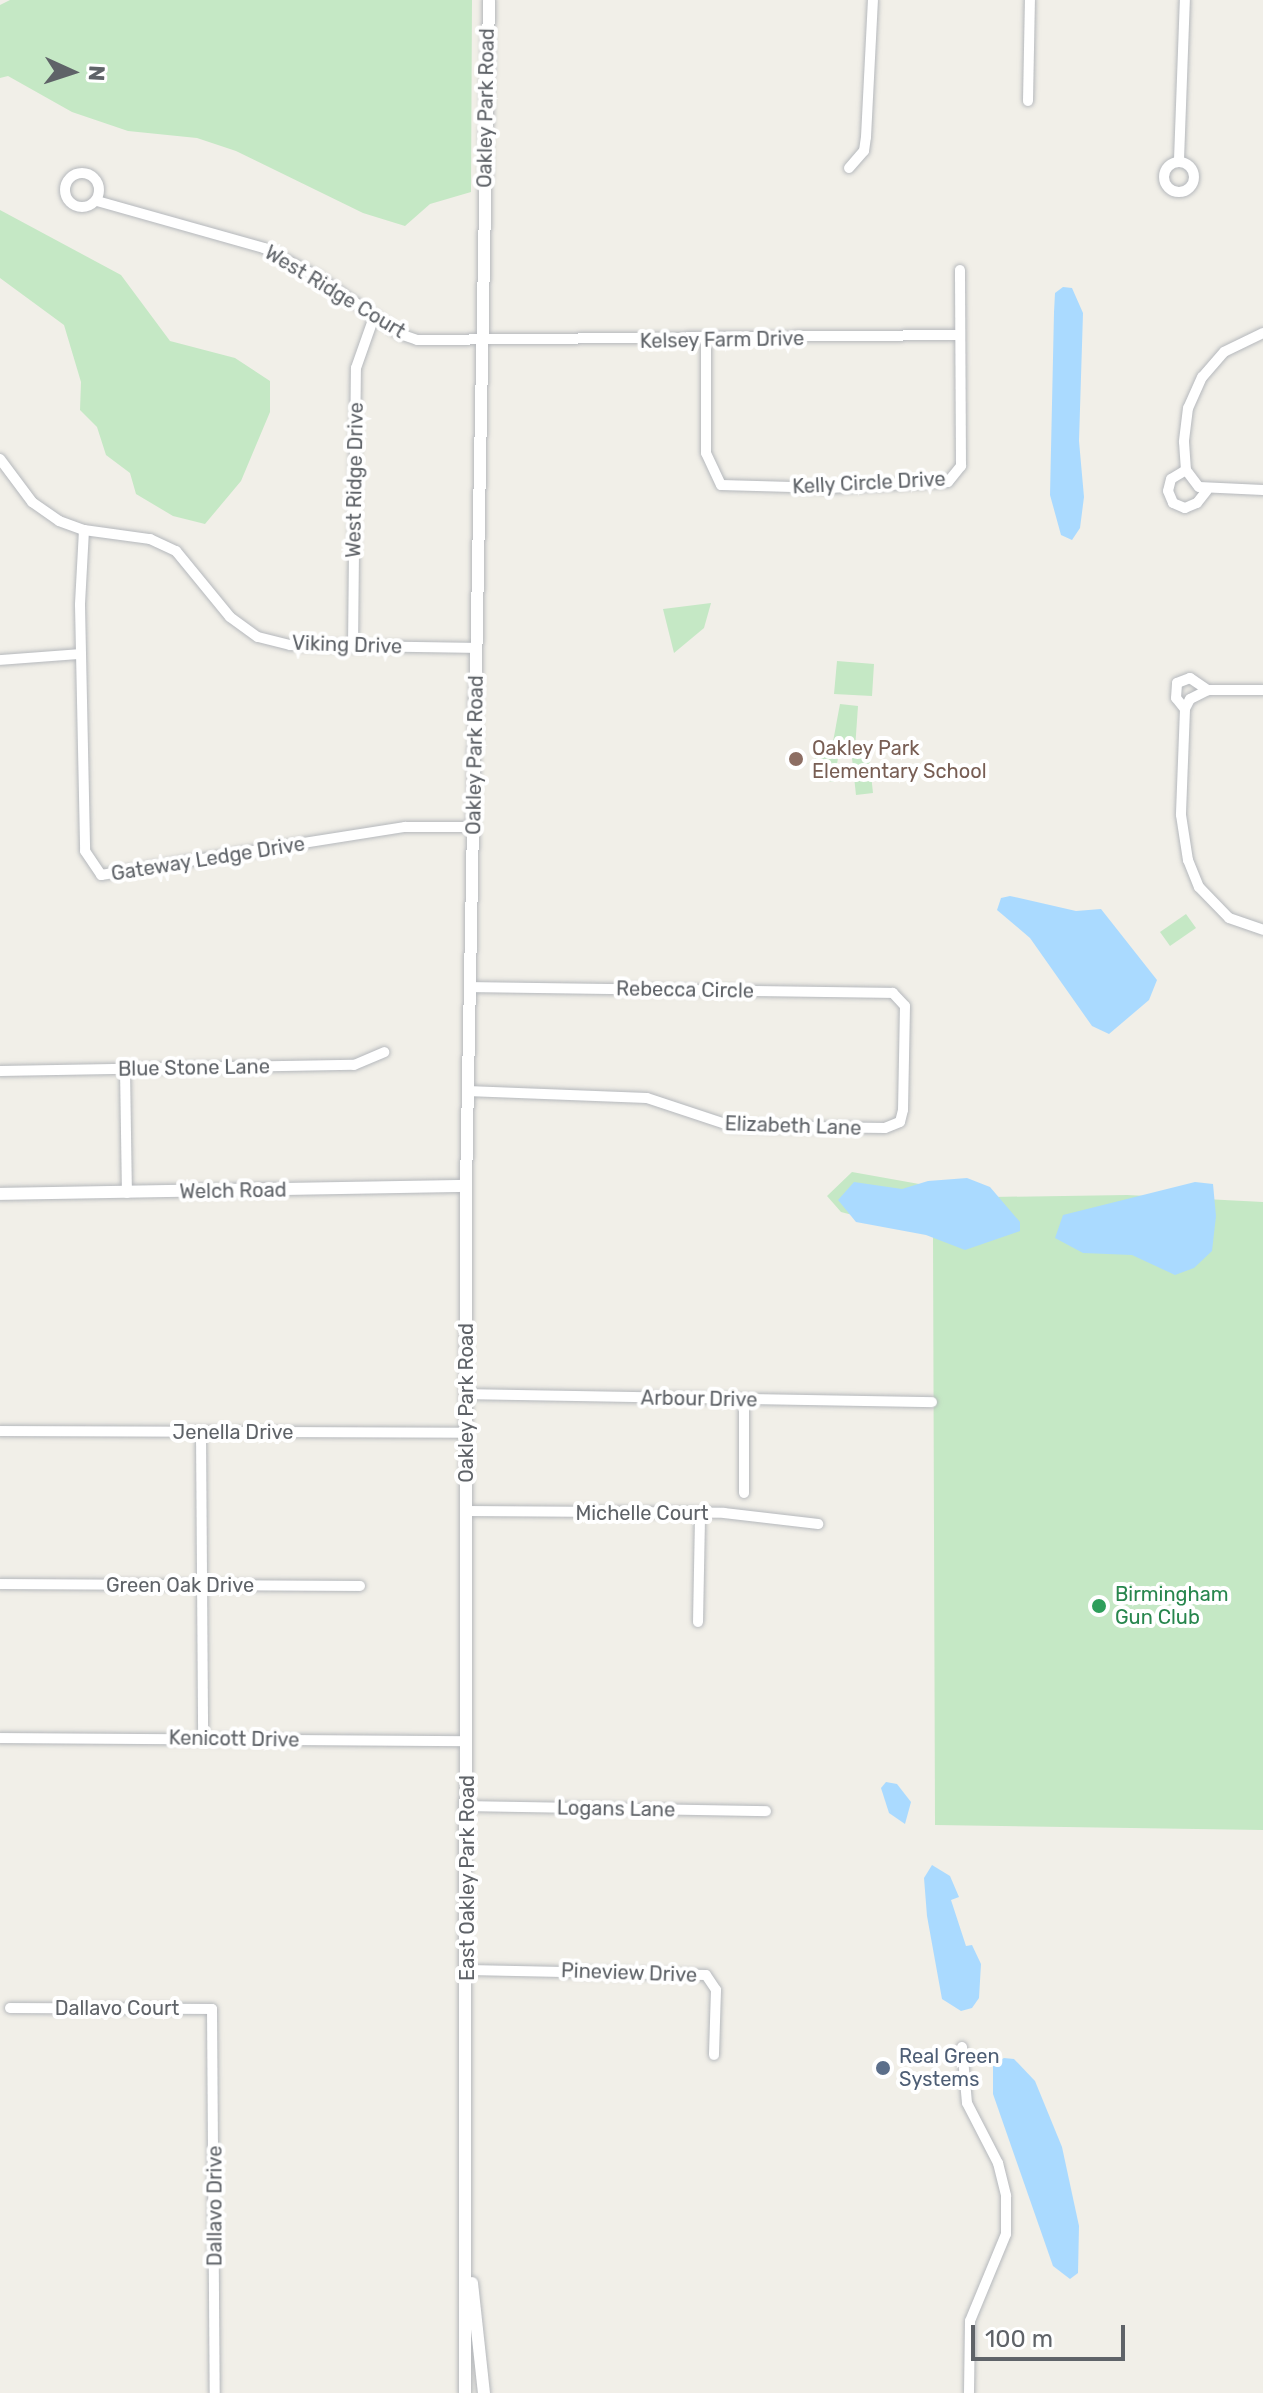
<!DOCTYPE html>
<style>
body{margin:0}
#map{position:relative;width:1263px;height:2393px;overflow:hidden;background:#f1efe8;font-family:Rubik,sans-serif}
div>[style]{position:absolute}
.green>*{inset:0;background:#c5e8c5}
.water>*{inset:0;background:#aadaff}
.roads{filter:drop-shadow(0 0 2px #b5b8bc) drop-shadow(0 0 2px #b5b8bc)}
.minor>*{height:10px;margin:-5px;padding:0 5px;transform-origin:5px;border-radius:5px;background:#fff}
.minor>.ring{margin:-5px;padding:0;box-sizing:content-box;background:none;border:10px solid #fff;border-radius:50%}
.tertiary>*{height:12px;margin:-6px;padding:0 6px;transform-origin:6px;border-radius:6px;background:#fff}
.dots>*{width:22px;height:22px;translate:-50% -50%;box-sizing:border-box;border:4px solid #fff;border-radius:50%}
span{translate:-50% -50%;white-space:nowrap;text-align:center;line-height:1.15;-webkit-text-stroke:8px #fff;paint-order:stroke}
.street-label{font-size:20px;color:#5f6368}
.education-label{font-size:20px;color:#785e54}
.left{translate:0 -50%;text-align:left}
.leisure-label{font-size:20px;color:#27864d}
.service-label{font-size:20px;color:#4e5e75}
.north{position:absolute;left:32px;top:32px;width:80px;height:80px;-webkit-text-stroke:6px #fff;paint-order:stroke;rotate:93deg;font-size:22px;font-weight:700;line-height:32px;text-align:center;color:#5f6368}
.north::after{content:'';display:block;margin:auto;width:28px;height:36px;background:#5f6368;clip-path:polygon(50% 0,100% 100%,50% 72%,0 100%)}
.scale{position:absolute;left:971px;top:2325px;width:154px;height:36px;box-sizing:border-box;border:4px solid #5f6368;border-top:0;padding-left:10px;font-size:24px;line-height:28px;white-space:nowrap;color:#5f6368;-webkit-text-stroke:6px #fff;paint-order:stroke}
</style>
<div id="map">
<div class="green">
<div style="clip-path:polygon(10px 0,472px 0,471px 192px,430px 204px,405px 226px,363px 213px,236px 151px,197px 138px,128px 131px,72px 112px,8px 76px,0 78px,0 5px)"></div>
<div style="clip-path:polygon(0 210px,121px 275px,170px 341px,235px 358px,270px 381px,270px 412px,241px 481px,205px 524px,173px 516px,136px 494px,130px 473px,106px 455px,97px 427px,80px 410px,81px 382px,64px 325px,0 278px)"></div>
<div style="clip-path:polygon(711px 603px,704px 628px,674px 653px,663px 609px)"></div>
<div style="clip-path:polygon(837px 661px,874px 664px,872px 696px,834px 694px)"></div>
<div style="clip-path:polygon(840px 704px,858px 706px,855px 749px,832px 747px)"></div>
<div style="clip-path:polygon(817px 748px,839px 752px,834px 782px,811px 778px)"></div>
<div style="clip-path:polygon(869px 756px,873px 793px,856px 795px,852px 758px)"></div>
<div style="clip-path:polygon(1186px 914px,1196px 928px,1170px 946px,1160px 932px)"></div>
<div style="clip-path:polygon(852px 1172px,992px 1197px,1127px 1195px,1263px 1202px,1263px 1830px,935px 1825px,933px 1236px,841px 1212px,827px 1196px)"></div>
</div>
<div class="water">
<div style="clip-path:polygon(1063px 287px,1072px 288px,1083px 313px,1079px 441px,1084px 497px,1080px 528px,1072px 540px,1061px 535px,1050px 495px,1054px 312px,1055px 293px)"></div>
<div style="clip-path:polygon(1010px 896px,1076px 911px,1101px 909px,1157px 980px,1149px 1000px,1109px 1034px,1092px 1026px,1030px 938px,997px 910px,1001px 898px)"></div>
<div style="clip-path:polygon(967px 1178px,990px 1187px,1020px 1222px,1020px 1231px,965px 1250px,926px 1235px,856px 1222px,838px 1200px,854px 1182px,902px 1189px,928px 1181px)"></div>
<div style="clip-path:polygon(1195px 1182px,1213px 1184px,1216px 1216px,1212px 1251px,1194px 1268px,1175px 1275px,1132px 1255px,1083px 1253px,1055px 1238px,1063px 1215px)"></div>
<div style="clip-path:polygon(886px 1782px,897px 1784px,911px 1802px,905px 1824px,889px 1813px,881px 1788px)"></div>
<div style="clip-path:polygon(932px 1865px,950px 1876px,959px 1897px,951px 1900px,966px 1946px,972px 1945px,981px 1964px,979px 1998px,972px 2008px,961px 2011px,942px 1999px,927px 1916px,924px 1878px)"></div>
<div style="clip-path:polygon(1004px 2058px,1014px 2059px,1035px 2081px,1062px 2147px,1079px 2226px,1078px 2273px,1070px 2279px,1053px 2266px,993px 2094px,993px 2064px)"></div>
</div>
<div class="roads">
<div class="minor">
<div style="left:1028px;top:101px;width:101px;rotate:-88.9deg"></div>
<div style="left:1179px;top:160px;width:160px;rotate:-87.9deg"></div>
<div class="ring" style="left:1164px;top:162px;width:20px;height:20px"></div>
<div style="left:849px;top:168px;width:23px;rotate:-49deg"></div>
<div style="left:864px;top:151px;width:14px;rotate:-82deg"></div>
<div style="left:866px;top:137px;width:137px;rotate:-87.1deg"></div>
<div class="ring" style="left:65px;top:173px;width:24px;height:24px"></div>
<div style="left:97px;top:201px;width:173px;rotate:15.7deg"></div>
<div style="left:264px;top:248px;width:64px;rotate:28.2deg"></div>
<div style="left:320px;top:278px;width:98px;rotate:35deg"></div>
<div style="left:400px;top:334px;width:18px;rotate:19deg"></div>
<div style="left:417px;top:340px;width:543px;rotate:-0.53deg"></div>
<div style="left:1263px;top:333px;width:43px;rotate:154deg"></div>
<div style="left:1224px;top:352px;width:33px;rotate:131deg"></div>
<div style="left:1202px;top:377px;width:34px;rotate:114deg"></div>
<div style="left:1188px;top:408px;width:34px;rotate:97deg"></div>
<div style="left:1184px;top:442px;width:28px;rotate:86deg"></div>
<div style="left:1186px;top:470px;width:21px;rotate:53deg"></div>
<div style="left:1199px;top:487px;width:64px;rotate:2.7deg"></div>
<div style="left:706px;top:340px;width:113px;rotate:90deg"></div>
<div style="left:706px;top:453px;width:35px;rotate:65deg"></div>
<div style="left:721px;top:485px;width:107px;rotate:1.6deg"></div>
<div style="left:828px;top:488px;width:120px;rotate:-2.9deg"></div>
<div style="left:948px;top:482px;width:21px;rotate:-51deg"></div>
<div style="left:961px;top:466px;width:196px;rotate:-90.3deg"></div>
<div style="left:0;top:459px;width:54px;rotate:53.3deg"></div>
<div style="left:32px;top:502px;width:33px;rotate:35deg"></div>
<div style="left:59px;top:521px;width:27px;rotate:20deg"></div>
<div style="left:84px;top:530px;width:67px;rotate:7.8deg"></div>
<div style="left:150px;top:539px;width:29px;rotate:25deg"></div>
<div style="left:176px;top:551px;width:85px;rotate:50.7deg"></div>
<div style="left:230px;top:617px;width:34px;rotate:36deg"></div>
<div style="left:258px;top:637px;width:33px;rotate:14deg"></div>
<div style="left:290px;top:645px;width:187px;rotate:0.9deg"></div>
<div style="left:1186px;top:470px;width:17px;rotate:149deg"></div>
<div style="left:1171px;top:479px;width:12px;rotate:104deg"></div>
<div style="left:1168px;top:491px;width:13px;rotate:67deg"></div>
<div style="left:1173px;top:503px;width:13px;rotate:23deg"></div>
<div style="left:1185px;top:508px;width:13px;rotate:-23deg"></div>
<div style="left:1197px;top:503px;width:16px;rotate:-52deg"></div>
<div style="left:84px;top:530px;width:75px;rotate:93.1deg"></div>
<div style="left:80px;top:605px;width:246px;rotate:88.8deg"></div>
<div style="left:85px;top:851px;width:29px;rotate:56deg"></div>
<div style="left:101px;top:875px;width:308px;rotate:-9deg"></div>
<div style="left:405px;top:827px;width:69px"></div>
<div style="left:353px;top:647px;width:279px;rotate:-89.4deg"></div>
<div style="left:356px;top:368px;width:54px;rotate:-70.6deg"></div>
<div style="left:0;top:660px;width:80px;rotate:-4.3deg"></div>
<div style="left:1263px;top:690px;width:55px;rotate:180deg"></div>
<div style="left:1208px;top:690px;width:20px;rotate:153deg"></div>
<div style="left:1190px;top:699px;width:11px;rotate:117deg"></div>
<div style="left:1185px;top:709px;width:106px;rotate:92.2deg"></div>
<div style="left:1181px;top:815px;width:46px;rotate:81.2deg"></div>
<div style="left:1188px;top:860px;width:29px;rotate:68deg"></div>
<div style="left:1199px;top:887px;width:43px;rotate:45.9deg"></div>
<div style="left:1229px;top:918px;width:36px;rotate:19deg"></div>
<div style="left:1185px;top:709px;width:14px;rotate:-129deg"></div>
<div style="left:1176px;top:698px;width:15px;rotate:-86deg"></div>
<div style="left:1177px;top:683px;width:14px;rotate:-21deg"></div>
<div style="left:1190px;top:678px;width:22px;rotate:34deg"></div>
<div style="left:125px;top:1069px;width:124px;rotate:89.1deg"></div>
<div style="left:0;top:1071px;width:354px;rotate:-1deg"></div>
<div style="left:354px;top:1065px;width:33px;rotate:-23deg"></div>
<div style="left:467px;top:1091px;width:180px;rotate:2.2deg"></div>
<div style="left:647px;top:1098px;width:89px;rotate:18.4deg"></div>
<div style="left:731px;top:1126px;width:154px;rotate:0.7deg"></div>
<div style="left:885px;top:1128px;width:16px;rotate:-22deg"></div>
<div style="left:900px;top:1122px;width:12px;rotate:-76deg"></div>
<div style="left:903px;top:1110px;width:104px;rotate:-88.9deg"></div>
<div style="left:905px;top:1006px;width:18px;rotate:-133deg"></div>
<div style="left:893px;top:993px;width:423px;rotate:-179.2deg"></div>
<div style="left:465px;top:1394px;width:467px;rotate:1deg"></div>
<div style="left:744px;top:1400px;width:93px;rotate:90deg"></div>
<div style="left:0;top:1431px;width:466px;rotate:0.2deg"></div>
<div style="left:201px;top:1432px;width:306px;rotate:89.6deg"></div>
<div style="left:466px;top:1511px;width:258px;rotate:0.4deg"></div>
<div style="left:724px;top:1513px;width:95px;rotate:6.7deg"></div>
<div style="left:0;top:1584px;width:360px;rotate:0.3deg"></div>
<div style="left:698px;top:1622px;width:108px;rotate:-88.9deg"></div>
<div style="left:0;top:1738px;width:467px;rotate:0.4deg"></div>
<div style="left:467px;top:1806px;width:299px;rotate:1deg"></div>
<div style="left:468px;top:1970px;width:238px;rotate:1.2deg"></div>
<div style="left:706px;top:1975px;width:18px;rotate:56deg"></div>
<div style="left:716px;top:1990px;width:65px;rotate:91.8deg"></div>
<div style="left:10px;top:2008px;width:202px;rotate:0.3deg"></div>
<div style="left:212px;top:2009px;width:384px;rotate:89.6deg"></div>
<div style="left:962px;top:2047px;width:56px;rotate:84.9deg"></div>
<div style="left:967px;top:2103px;width:68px;rotate:62.7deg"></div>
<div style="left:998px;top:2163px;width:34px;rotate:76deg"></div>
<div style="left:1006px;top:2196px;width:38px;rotate:90deg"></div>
<div style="left:1006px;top:2234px;width:94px;rotate:112.5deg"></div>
<div style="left:970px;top:2321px;width:72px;rotate:90.8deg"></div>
</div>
<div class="tertiary">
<div style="left:0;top:1194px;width:466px;rotate:-1deg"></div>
<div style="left:472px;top:2283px;width:111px;rotate:83.8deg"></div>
<div style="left:465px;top:2393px;width:1207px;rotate:-89.95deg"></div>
<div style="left:466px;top:1186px;width:1186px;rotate:-88.89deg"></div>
</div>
</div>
<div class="dots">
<div style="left:796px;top:759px;background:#8d6e63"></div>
<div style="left:1099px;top:1606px;background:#2e9e5b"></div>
<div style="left:883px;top:2068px;background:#5c6f8a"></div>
</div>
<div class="street-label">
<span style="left:486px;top:108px;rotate:-89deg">Oakley Park Road</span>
<span style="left:335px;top:292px;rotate:31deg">West Ridge Court</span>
<span style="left:722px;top:340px;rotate:-1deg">Kelsey Farm Drive</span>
<span style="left:355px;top:480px;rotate:-89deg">West Ridge Drive</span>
<span style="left:869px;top:483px;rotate:-3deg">Kelly Circle Drive</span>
<span style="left:347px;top:645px;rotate:2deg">Viking Drive</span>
<span style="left:475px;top:755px;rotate:-89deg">Oakley Park Road</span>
<span style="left:208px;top:859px;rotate:-9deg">Gateway Ledge Drive</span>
<span style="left:685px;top:990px;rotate:1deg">Rebecca Circle</span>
<span style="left:194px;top:1068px;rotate:-1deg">Blue Stone Lane</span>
<span style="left:793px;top:1126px;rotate:2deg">Elizabeth Lane</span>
<span style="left:233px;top:1191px;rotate:-1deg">Welch Road</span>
<span style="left:699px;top:1399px;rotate:1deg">Arbour Drive</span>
<span style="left:466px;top:1403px;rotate:-90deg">Oakley Park Road</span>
<span style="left:233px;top:1432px">Jenella Drive</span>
<span style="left:642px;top:1513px">Michelle Court</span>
<span style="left:180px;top:1585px">Green Oak Drive</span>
<span style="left:234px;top:1739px;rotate:1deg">Kenicott Drive</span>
<span style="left:616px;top:1809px;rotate:1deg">Logans Lane</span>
<span style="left:467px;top:1878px;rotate:-90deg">East Oakley Park Road</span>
<span style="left:629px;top:1973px;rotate:2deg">Pineview Drive</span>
<span style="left:117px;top:2008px">Dallavo Court</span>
<span style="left:215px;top:2206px;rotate:-90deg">Dallavo Drive</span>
</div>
<div class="education-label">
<span class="left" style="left:812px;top:760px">Oakley Park<br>Elementary School</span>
</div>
<div class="leisure-label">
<span class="left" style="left:1115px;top:1606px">Birmingham<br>Gun Club</span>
</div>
<div class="service-label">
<span class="left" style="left:899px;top:2068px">Real Green<br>Systems</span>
</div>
<div class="north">N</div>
<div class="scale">100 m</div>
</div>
